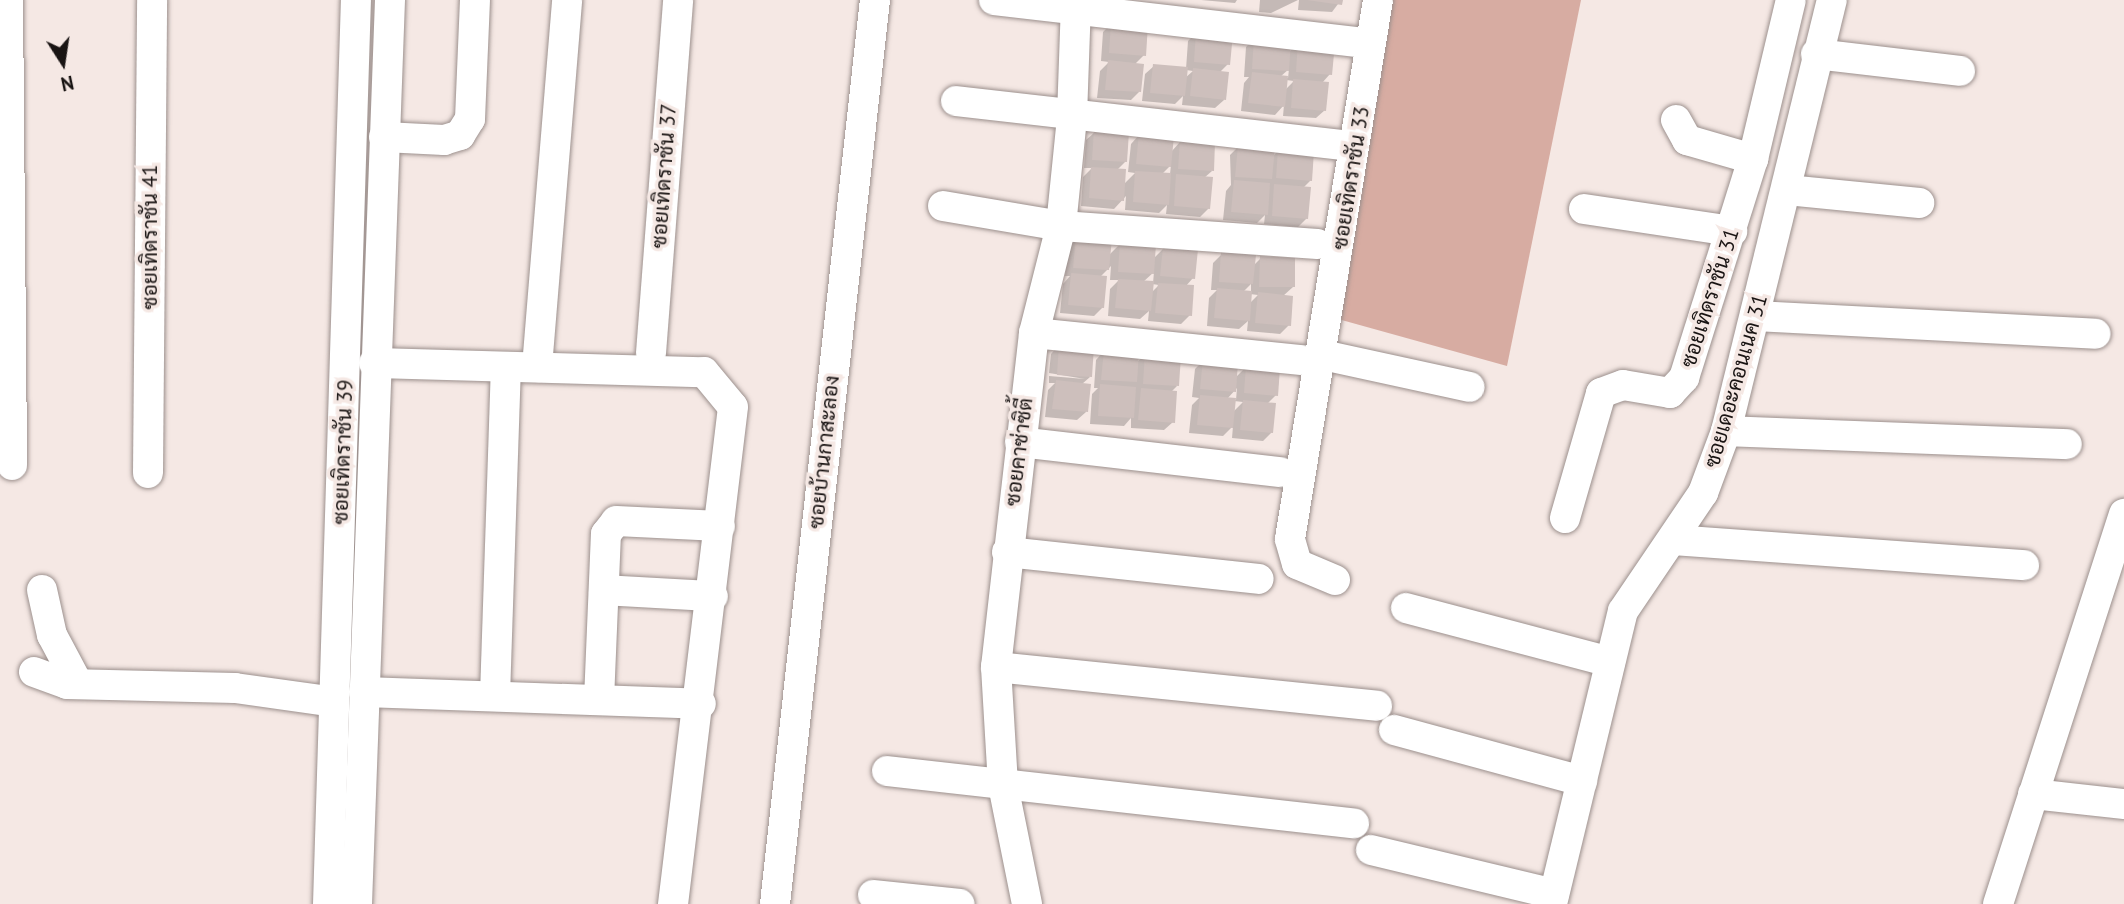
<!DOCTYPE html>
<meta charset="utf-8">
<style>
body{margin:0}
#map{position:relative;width:2124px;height:904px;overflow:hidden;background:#f5e8e4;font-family:"PT Sans",Sarabun,sans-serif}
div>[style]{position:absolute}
.green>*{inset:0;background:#d7aca2}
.shadow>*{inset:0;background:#0003}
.building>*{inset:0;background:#cdbfbc}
.roads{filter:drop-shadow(0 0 2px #9c908d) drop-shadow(0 0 2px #9c908d)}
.minor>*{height:30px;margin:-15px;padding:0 15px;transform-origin:15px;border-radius:15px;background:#fff}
span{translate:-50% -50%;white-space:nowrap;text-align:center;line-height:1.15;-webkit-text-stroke:7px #f5e8e4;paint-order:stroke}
.street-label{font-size:21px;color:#191413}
.north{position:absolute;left:28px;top:28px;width:70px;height:70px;-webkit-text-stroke:5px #f5e8e4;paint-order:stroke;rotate:168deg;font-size:19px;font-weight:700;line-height:28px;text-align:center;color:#191413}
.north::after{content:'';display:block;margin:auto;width:24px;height:32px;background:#191413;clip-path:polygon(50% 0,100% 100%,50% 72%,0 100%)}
</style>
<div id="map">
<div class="green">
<div style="clip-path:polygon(1388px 0,1581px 0,1507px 366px,1338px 319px)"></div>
</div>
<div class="shadow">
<div style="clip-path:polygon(1201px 0,1237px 0,1235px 3px)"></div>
<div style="clip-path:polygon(1260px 0,1298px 0,1271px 13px,1259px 12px)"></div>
<div style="clip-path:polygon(1299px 0,1341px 0,1332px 12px,1298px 10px)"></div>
<div style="clip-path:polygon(1112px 23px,1144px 55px,1135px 64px,1139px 92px,1131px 100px,1097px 98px,1100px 71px,1109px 62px,1101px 61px,1103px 32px)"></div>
<div style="clip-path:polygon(evenodd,1197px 32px,1228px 64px,1220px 72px,1224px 100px,1215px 108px,1182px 105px,1183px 96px,1175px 104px,1142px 101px,1145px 74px,1154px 66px,1186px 69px,1188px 41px,1197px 32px,1186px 70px,1193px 71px,1185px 78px,1186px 70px)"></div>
<div style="clip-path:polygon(evenodd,1255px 38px,1288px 53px,1299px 42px,1330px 74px,1322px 83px,1325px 110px,1316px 118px,1283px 116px,1284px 105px,1275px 115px,1241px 111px,1244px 83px,1249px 77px,1244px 77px,1246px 47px,1255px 38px,1289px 69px,1288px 78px,1280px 77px,1289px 69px,1255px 38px,1286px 80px,1294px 81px,1285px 90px,1286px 80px)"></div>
<div style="clip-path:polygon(evenodd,1095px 132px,1126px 161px,1117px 170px,1124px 184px,1135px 173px,1128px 172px,1131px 144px,1139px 135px,1171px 152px,1180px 142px,1212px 171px,1204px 178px,1209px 208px,1200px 217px,1166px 214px,1167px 205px,1159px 213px,1125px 210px,1126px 196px,1114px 209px,1081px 206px,1083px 177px,1092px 168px,1084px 168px,1086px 140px,1095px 132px,1171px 165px,1170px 174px,1162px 174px,1171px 165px)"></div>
<div style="clip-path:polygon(1239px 146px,1272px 157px,1279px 150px,1311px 180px,1303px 188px,1307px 218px,1298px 227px,1264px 224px,1265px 215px,1257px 223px,1223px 220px,1226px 191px,1231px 185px,1230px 155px)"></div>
<div style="clip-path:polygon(evenodd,1076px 237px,1109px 255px,1121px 243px,1153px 259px,1163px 249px,1193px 278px,1185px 287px,1190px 315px,1181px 324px,1148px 321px,1149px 311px,1140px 319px,1108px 316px,1110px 289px,1119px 280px,1110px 280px,1111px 266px,1100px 277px,1103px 307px,1094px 316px,1060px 313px,1063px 284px,1070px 276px,1065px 276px,1068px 246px,1076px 237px,1154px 272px,1153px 283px,1143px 282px,1154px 272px,1076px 237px,1152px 284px,1159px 285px,1151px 293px,1152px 284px)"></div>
<div style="clip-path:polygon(evenodd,1222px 254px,1253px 266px,1261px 258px,1293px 287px,1283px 296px,1289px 325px,1280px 334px,1247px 331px,1248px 321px,1239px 329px,1207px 326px,1209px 298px,1217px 290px,1211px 290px,1213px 263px,1222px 254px,1251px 284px,1251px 293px,1243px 292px,1251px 284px,1222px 254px,1250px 294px,1258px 295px,1250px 303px,1250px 294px)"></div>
<div style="clip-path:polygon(1059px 345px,1090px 377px,1082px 384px,1086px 412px,1077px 420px,1045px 417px,1048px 390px,1055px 383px,1049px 383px,1049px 376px,1085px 379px,1049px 373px,1051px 354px)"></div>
<div style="clip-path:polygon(1104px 351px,1137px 362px,1146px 354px,1177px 386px,1171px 392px,1173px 422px,1164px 430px,1131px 428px,1131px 418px,1124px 426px,1090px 424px,1092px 394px,1098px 388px,1094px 388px,1096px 360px)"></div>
<div style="clip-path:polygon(evenodd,1203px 361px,1235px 378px,1247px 366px,1276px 395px,1267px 404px,1272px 432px,1263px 441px,1232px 438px,1233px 426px,1223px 436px,1189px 433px,1192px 405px,1199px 398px,1192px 397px,1195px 369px,1203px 361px,1237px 388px,1236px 400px,1227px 399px,1237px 388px,1203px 361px,1234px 401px,1243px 402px,1233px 412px,1234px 401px)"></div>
</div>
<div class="building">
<div style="clip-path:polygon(1307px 0,1343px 0,1342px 5px)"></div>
<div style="clip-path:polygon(1111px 22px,1148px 24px,1146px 56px,1109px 53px)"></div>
<div style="clip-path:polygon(1196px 30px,1233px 33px,1230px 65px,1194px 62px)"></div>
<div style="clip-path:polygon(1254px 37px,1291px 39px,1289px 71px,1252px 69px)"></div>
<div style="clip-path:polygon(1298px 40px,1335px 43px,1332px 75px,1296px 72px)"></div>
<div style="clip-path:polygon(1108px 60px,1144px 64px,1141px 92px,1105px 90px)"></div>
<div style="clip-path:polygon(1153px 64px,1188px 67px,1185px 96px,1150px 93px)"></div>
<div style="clip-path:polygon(1193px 68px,1229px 72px,1226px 100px,1190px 96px)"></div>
<div style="clip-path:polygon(1252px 72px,1288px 76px,1285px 107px,1248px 103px)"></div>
<div style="clip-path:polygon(1293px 79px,1329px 82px,1326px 111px,1291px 108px)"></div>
<div style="clip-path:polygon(1094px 130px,1129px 132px,1127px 162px,1092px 160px)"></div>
<div style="clip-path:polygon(1139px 133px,1174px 136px,1171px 167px,1136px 164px)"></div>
<div style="clip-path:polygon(1180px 140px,1215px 142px,1214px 171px,1178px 169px)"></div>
<div style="clip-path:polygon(1238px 145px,1275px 147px,1272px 179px,1235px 177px)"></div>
<div style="clip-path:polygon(1278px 149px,1314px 151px,1312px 181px,1276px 178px)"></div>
<div style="clip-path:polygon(1091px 167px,1126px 169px,1124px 201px,1089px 198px)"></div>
<div style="clip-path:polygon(1135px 171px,1171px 173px,1169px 205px,1133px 202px)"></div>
<div style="clip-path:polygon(1176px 174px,1213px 177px,1210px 209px,1174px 206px)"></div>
<div style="clip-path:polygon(1234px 180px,1270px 183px,1268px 215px,1231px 212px)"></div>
<div style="clip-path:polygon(1274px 184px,1311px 187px,1308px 219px,1272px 216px)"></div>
<div style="clip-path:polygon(1076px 236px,1112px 238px,1109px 270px,1073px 268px)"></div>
<div style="clip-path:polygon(1120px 241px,1156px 244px,1154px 274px,1118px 272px)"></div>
<div style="clip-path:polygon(1163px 247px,1198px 249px,1195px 279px,1160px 276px)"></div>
<div style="clip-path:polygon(1221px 252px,1256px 255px,1253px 284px,1219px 282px)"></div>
<div style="clip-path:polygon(1260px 256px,1295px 258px,1295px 287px,1259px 287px)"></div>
<div style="clip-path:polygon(1071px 273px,1107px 276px,1104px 308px,1068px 305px)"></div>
<div style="clip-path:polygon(1118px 279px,1154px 281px,1151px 311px,1115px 308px)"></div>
<div style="clip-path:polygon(1158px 283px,1194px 285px,1192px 316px,1155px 313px)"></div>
<div style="clip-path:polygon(1217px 288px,1252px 291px,1250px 321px,1214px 318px)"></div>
<div style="clip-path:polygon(1258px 292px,1293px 296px,1291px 326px,1255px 323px)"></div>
<div style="clip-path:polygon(1059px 344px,1094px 346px,1092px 377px,1057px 375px)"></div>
<div style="clip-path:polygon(1104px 350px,1139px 352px,1137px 382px,1101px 380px)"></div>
<div style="clip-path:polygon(1145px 352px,1181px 355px,1179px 386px,1143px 384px)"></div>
<div style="clip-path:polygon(1203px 359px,1238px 362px,1236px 392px,1200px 389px)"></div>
<div style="clip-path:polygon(1246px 365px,1280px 368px,1278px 396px,1244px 393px)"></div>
<div style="clip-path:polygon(1056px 380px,1091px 384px,1088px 412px,1052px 409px)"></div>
<div style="clip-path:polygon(1100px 384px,1136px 387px,1134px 418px,1098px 416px)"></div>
<div style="clip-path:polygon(1141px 388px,1177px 391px,1175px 423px,1138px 420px)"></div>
<div style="clip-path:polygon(1200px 395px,1236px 398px,1233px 428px,1197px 425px)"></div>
<div style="clip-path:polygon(1243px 400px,1276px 403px,1273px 433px,1240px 430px)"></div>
</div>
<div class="roads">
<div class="minor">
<div style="left:8px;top:0;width:465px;rotate:89.5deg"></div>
<div style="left:994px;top:0;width:366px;rotate:6.6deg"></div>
<div style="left:1816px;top:54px;width:145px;rotate:6.7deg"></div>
<div style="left:956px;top:101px;width:388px;rotate:6.5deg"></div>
<div style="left:1676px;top:120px;width:23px;rotate:61deg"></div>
<div style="left:1687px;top:140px;width:69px;rotate:16.1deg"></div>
<div style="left:384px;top:137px;width:60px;rotate:2.9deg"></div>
<div style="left:444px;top:140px;width:17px;rotate:-17deg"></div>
<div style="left:460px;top:135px;width:19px;rotate:-58deg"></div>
<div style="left:470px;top:119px;width:119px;rotate:-87.6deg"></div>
<div style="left:1787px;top:190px;width:133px;rotate:5.6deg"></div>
<div style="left:943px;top:206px;width:120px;rotate:9.6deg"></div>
<div style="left:1061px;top:226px;width:257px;rotate:4deg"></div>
<div style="left:1584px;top:209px;width:150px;rotate:8.5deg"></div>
<div style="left:1756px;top:316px;width:340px;rotate:3deg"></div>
<div style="left:1034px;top:333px;width:269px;rotate:5.8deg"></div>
<div style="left:651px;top:353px;width:354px;rotate:-85.6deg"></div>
<div style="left:1323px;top:355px;width:150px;rotate:12.3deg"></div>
<div style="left:374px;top:363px;width:330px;rotate:1.6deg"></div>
<div style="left:704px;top:372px;width:45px;rotate:50.4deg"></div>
<div style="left:733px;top:407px;width:501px;rotate:96.88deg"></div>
<div style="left:537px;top:367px;width:368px;rotate:-85.3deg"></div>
<div style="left:1726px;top:431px;width:341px;rotate:2.2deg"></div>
<div style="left:1020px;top:442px;width:262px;rotate:6.6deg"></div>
<div style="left:148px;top:473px;width:473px;rotate:-89.5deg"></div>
<div style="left:1565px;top:518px;width:130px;rotate:-73.9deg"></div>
<div style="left:1601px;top:393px;width:23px;rotate:-20deg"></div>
<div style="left:1623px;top:385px;width:48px;rotate:9.7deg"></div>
<div style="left:1670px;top:393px;width:21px;rotate:-47deg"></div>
<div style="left:1684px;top:378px;width:230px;rotate:-72.5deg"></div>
<div style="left:1753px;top:159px;width:163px;rotate:-76.6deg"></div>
<div style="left:1674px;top:540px;width:351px;rotate:4.1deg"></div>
<div style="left:1007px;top:552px;width:253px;rotate:6.1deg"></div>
<div style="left:1335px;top:580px;width:41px;rotate:-157.2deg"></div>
<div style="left:1297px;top:564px;width:26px;rotate:-106deg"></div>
<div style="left:1290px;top:539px;width:546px;rotate:-80.73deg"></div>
<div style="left:42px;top:590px;width:46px;rotate:77.5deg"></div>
<div style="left:52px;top:635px;width:55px;rotate:62deg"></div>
<div style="left:604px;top:590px;width:109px;rotate:3.2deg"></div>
<div style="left:1406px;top:608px;width:211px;rotate:14.8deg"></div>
<div style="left:996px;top:667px;width:383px;rotate:5.8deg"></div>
<div style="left:34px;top:672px;width:35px;rotate:20deg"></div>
<div style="left:67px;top:684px;width:168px;rotate:1.4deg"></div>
<div style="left:235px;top:688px;width:100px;rotate:8deg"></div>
<div style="left:364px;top:692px;width:337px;rotate:2deg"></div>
<div style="left:495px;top:696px;width:329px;rotate:-88.1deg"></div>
<div style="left:599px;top:700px;width:166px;rotate:-87.6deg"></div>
<div style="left:606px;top:534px;width:16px;rotate:-52deg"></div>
<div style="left:616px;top:521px;width:104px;rotate:2.8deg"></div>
<div style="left:1394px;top:730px;width:195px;rotate:15.2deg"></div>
<div style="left:887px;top:771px;width:470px;rotate:6.4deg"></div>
<div style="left:2033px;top:794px;width:92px;rotate:6.3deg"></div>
<div style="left:1371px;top:850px;width:188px;rotate:13.5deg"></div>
<div style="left:873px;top:895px;width:87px;rotate:5.9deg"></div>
<div style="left:328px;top:904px;width:904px;rotate:-88.23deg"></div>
<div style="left:357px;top:904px;width:905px;rotate:-87.91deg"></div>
<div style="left:775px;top:904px;width:910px;rotate:-83.69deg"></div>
<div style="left:1027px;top:904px;width:121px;rotate:-101.4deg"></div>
<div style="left:1003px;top:785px;width:118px;rotate:-93.4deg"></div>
<div style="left:996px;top:667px;width:336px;rotate:-83.5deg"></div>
<div style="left:1034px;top:333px;width:110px;rotate:-75.8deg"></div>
<div style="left:1061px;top:226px;width:110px;rotate:-84.2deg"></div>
<div style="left:1072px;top:117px;width:117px;rotate:-88deg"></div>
<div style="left:1552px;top:904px;width:301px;rotate:-76.4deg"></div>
<div style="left:1623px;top:611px;width:143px;rotate:-55.9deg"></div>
<div style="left:1703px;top:493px;width:66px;rotate:-69.6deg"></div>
<div style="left:1726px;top:431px;width:444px;rotate:-76.2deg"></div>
<div style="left:1998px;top:904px;width:410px;rotate:-72.1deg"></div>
</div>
</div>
<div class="street-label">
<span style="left:664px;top:176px;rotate:-86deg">ซอยเทิดราชัน 37</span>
<span style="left:1351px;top:178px;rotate:-81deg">ซอยเทิดราชัน 33</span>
<span style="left:150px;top:237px;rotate:-90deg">ซอยเทิดราชัน 41</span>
<span style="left:1710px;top:298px;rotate:-72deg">ซอยเทิดราชัน 31</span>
<span style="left:1736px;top:381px;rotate:-74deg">ซอยเดอะคอนเนค 31</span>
<span style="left:343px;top:452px;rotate:-88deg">ซอยเทิดราชัน 39</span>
<span style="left:824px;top:452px;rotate:-84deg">ซอยบ้านกาสะลอง</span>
<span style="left:1019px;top:452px;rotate:-83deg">ซอยคาซ่าซิตี้</span>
</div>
<div class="north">N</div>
</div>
